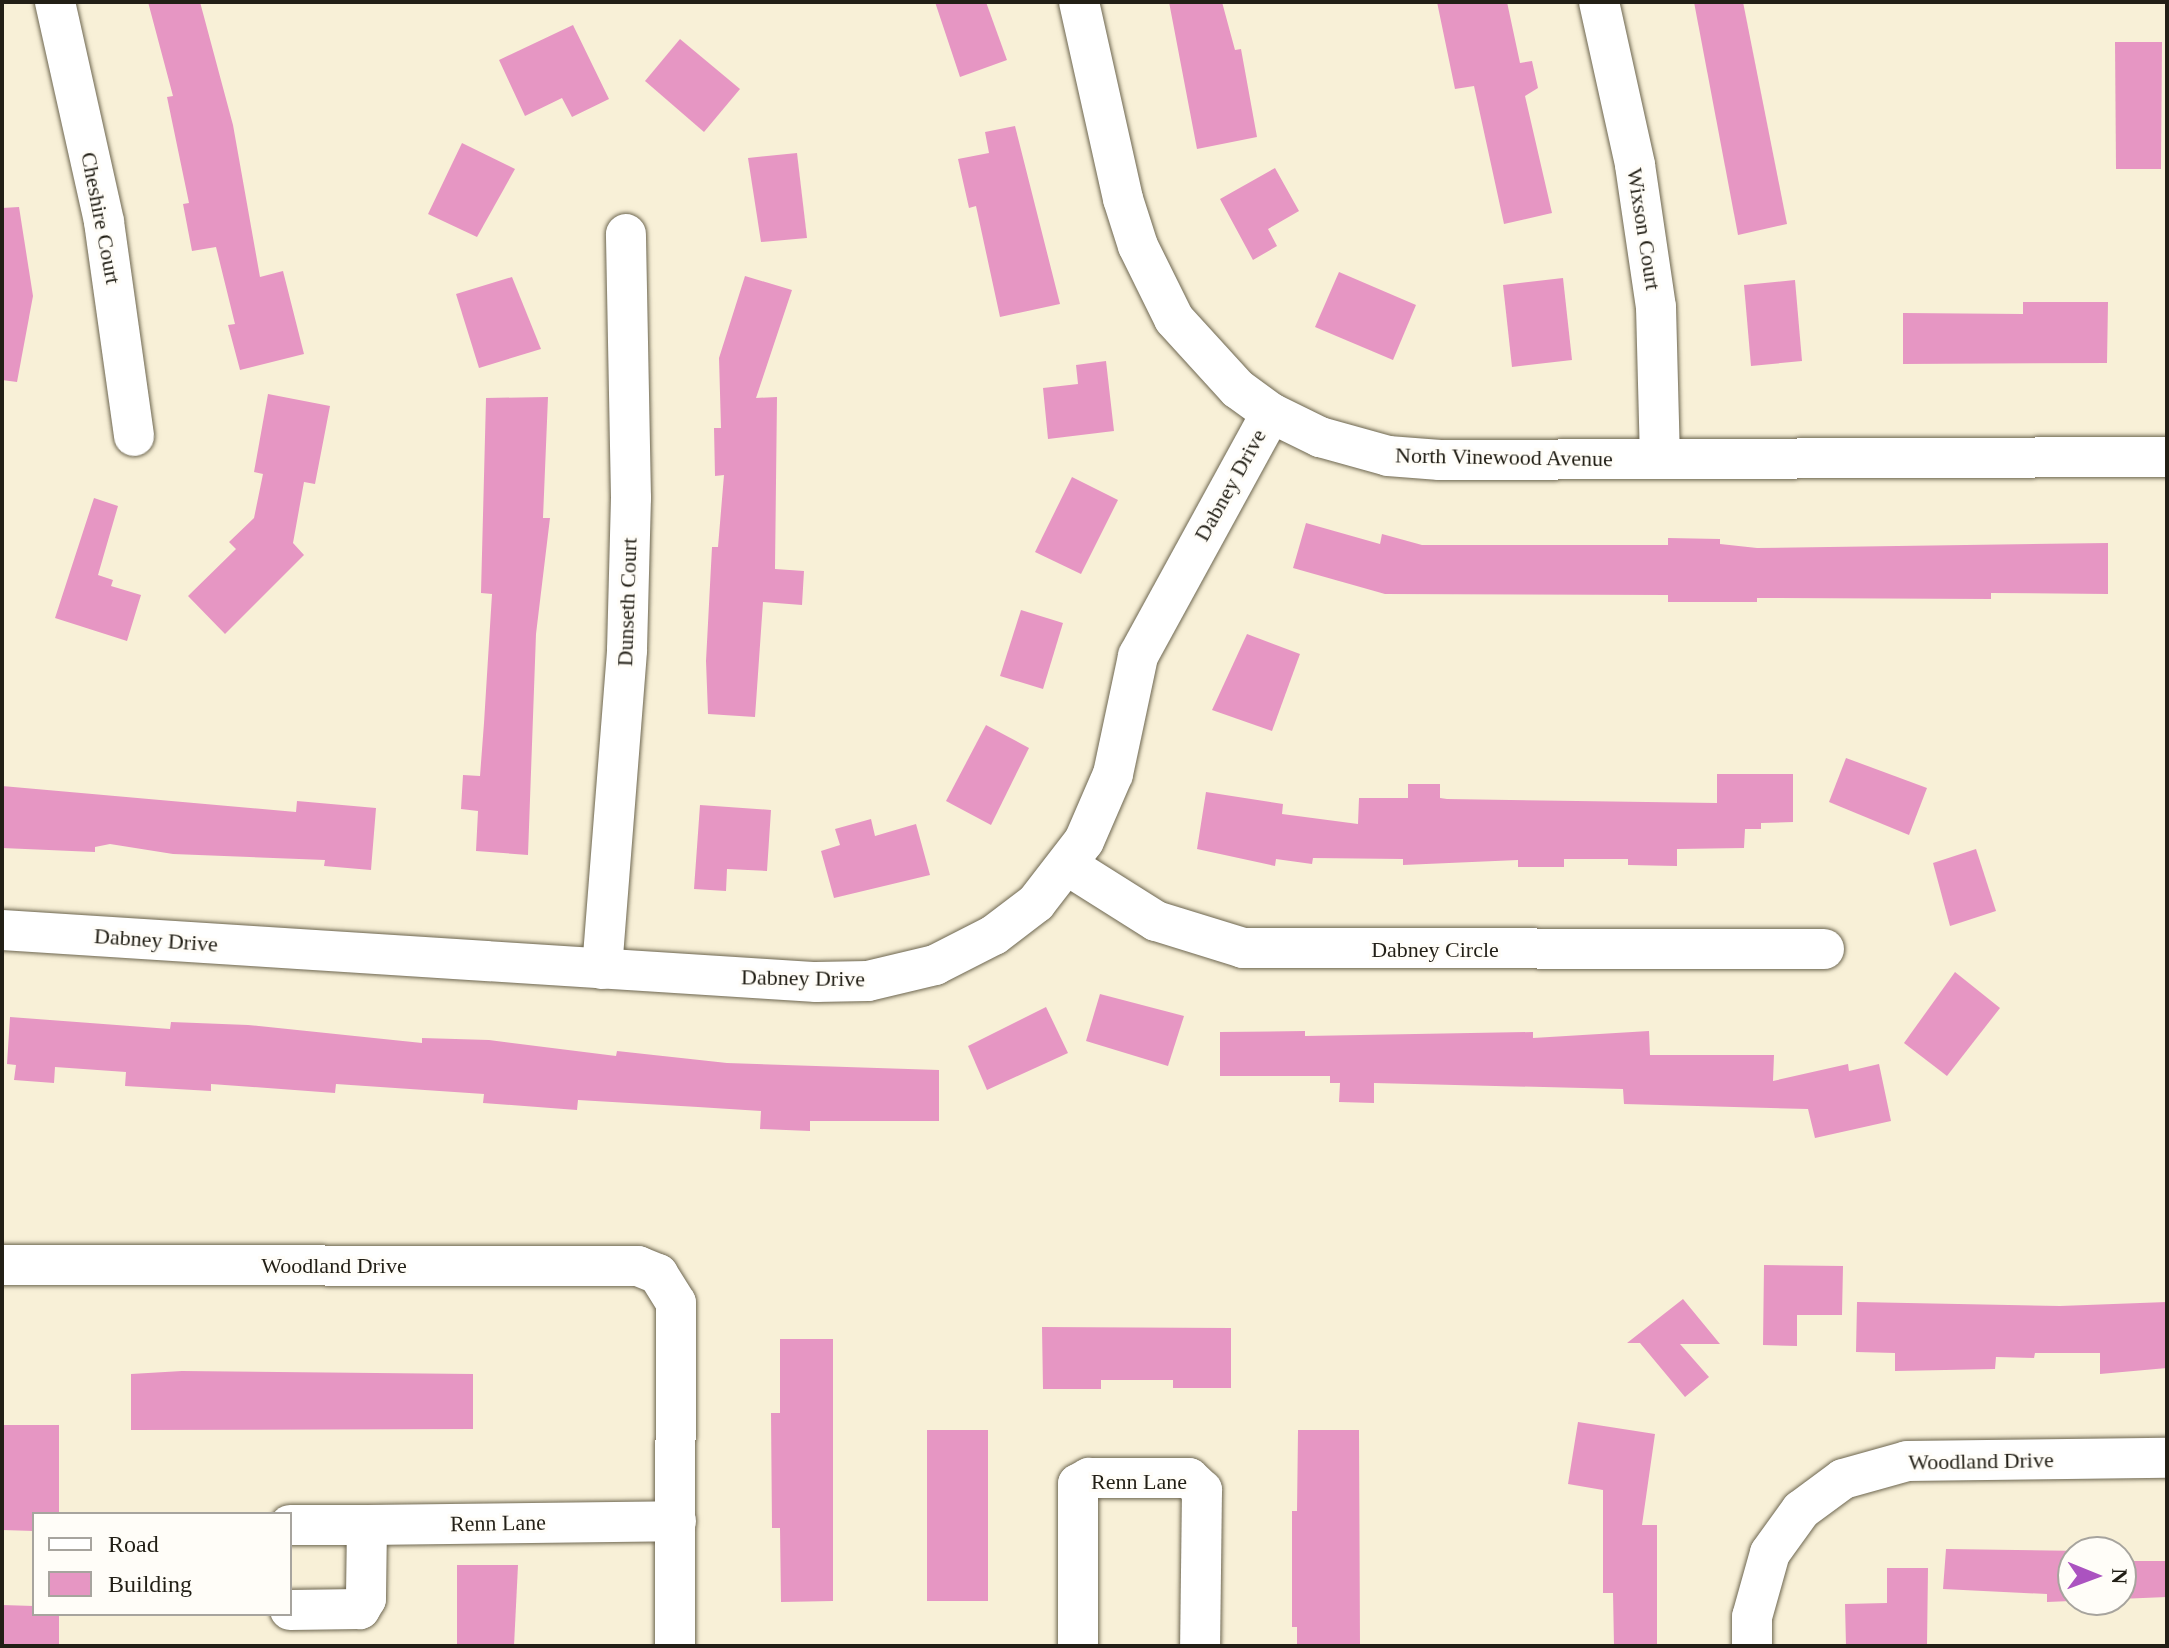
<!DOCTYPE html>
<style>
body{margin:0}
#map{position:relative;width:2169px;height:1648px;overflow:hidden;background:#f8f0d7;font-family:"Times New Roman",serif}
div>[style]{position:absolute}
.building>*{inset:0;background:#e696c3}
.roads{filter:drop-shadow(0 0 2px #6d6650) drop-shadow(0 0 2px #6d6650)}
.minor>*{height:40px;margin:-20px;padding:0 20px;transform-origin:20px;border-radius:20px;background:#fff}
span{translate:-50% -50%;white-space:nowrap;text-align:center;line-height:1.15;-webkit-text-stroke:6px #fffdf8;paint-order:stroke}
.street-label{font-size:22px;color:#221f16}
.frame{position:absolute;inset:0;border:4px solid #221f16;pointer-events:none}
.legend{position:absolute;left:32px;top:1512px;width:260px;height:104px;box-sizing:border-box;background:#fffdf8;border:2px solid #a7a49e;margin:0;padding:10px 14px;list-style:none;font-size:24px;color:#221f16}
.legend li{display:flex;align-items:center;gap:16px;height:40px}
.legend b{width:40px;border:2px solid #a7a49e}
.north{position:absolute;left:2057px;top:1536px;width:80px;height:80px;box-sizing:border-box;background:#fffdf8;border:2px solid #a7a49e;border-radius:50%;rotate:91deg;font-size:22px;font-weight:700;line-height:32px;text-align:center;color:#221f16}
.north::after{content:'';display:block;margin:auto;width:28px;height:36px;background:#ab53c0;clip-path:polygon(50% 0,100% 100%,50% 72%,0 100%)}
</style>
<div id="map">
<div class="building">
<div style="clip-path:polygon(148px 2px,200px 2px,233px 125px,260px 277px,283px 271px,304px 354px,240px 370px,228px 325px,235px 324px,216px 247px,192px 251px,183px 204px,189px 203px,167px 97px,173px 96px)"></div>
<div style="clip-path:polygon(935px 2px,986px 2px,1007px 60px,960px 77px)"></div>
<div style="clip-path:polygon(1169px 2px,1222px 2px,1235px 50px,1241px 49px,1257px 137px,1197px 149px)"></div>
<div style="clip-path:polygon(1437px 2px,1507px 2px,1520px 63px,1532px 61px,1538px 88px,1525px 96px,1552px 213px,1504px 224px,1474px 86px,1455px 89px)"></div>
<div style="clip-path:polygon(1694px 2px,1743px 2px,1787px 224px,1738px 235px)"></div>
<div style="clip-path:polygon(573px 25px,609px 99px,572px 117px,562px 98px,525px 116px,499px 60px)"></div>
<div style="clip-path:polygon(680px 39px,740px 89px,704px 132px,645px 81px)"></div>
<div style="clip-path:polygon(2115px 42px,2162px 42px,2161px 169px,2116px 169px)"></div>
<div style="clip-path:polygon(1015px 126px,1060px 304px,1000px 317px,976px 206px,969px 208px,958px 159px,989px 153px,985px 132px)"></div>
<div style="clip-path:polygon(462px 143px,515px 169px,477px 237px,428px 214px)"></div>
<div style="clip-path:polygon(797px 153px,807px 238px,761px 242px,748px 158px)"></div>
<div style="clip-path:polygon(1275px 168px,1299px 211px,1268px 229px,1277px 246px,1253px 260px,1220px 199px)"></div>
<div style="clip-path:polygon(19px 207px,33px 296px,17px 382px,2px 380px,2px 208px)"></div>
<div style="clip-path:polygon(1339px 272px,1416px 305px,1393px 360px,1315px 327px)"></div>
<div style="clip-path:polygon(745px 276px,792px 290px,756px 398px,777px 397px,775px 569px,804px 571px,802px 605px,763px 602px,755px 717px,708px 714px,706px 661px,712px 547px,718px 547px,724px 475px,715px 476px,714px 428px,721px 428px,719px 358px)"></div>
<div style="clip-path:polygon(512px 277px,541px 349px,479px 368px,456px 294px)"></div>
<div style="clip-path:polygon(1563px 278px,1572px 360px,1512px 367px,1503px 285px)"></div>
<div style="clip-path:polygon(1795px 280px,1802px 361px,1751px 366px,1744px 285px)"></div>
<div style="clip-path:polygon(2023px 302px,2108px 302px,2107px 363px,1903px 364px,1903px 313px,2023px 314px)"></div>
<div style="clip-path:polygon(1106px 361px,1114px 431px,1048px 439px,1043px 388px,1078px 384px,1076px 365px)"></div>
<div style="clip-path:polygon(268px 394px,330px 406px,315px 484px,304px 482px,293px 543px,304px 555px,225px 634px,188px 596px,236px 549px,229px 542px,254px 518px,263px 474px,254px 472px)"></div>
<div style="clip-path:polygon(548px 397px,543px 518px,550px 518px,536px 634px,528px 855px,476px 851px,478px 811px,461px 809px,463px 775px,480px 776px,484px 723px,492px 594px,481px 593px,486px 398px)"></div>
<div style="clip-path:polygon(1072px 477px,1118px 500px,1081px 574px,1035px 552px)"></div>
<div style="clip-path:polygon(94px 498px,118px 506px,98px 575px,113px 580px,111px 586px,141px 595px,127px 641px,55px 618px)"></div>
<div style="clip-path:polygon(1306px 523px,1380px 544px,1382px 534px,1422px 545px,1668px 545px,1668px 538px,1720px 539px,1720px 544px,1757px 548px,2108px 543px,2108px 594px,1991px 593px,1991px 599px,1757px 598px,1757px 602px,1668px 602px,1668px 595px,1385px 594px,1293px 568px)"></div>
<div style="clip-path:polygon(1021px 610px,1063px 623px,1043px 689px,1000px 676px)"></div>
<div style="clip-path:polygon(1247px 634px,1300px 654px,1272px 731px,1212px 710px)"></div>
<div style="clip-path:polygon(986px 725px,1029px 748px,991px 825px,946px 801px)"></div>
<div style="clip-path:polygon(1846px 758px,1927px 788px,1909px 835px,1829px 802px)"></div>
<div style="clip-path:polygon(1717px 774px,1793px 774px,1793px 822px,1761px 823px,1761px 829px,1745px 829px,1744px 848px,1677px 849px,1677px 866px,1628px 865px,1628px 859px,1564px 859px,1564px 867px,1518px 867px,1518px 860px,1403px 865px,1403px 859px,1313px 858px,1312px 864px,1276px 859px,1275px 866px,1197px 849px,1206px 792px,1283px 804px,1282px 814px,1358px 824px,1359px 798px,1408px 798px,1408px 784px,1440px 784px,1440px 798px,1447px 799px,1717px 803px)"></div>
<div style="clip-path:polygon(2px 786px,296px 812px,297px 801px,376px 808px,371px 870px,324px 866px,325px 860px,173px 854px,110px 844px,95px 847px,95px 852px,2px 848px)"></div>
<div style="clip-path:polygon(700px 805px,771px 810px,767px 871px,727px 869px,726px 891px,694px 889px)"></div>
<div style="clip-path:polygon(871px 819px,875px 836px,916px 824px,930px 875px,834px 898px,821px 851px,840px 845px,835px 829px)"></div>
<div style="clip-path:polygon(1976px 849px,1996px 911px,1950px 926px,1933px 863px)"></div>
<div style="clip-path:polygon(1955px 972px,2000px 1008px,1947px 1076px,1904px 1043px)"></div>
<div style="clip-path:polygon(1100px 994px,1184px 1016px,1168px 1066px,1086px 1041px)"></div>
<div style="clip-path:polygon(1046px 1007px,1068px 1053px,987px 1090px,968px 1046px)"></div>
<div style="clip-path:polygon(10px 1017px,170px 1029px,171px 1022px,248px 1025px,422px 1043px,422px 1038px,489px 1040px,616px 1056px,617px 1051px,727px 1063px,939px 1070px,939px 1121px,810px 1121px,810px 1131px,760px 1129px,761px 1111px,698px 1107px,578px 1100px,577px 1110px,483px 1103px,484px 1094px,336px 1084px,335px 1093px,211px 1084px,211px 1091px,125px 1086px,126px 1072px,55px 1067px,54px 1083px,14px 1080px,16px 1065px,7px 1064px)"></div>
<div style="clip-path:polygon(1305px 1031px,1305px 1036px,1533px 1032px,1533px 1038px,1649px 1031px,1650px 1055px,1774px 1055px,1773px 1081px,1848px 1064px,1849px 1071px,1879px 1064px,1891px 1121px,1815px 1138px,1808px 1109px,1624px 1104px,1623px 1089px,1374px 1083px,1374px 1103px,1339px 1102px,1340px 1083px,1330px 1083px,1330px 1076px,1220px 1076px,1220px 1032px)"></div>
<div style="clip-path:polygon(1764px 1265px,1843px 1266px,1842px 1315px,1797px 1315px,1797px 1346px,1763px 1345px)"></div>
<div style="clip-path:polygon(1683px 1299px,1720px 1344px,1680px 1344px,1709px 1377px,1685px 1397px,1640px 1343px,1627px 1343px)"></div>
<div style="clip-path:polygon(1857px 1302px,2060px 1306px,2167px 1302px,2167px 1368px,2100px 1374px,2100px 1353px,2035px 1353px,2034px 1358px,1996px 1357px,1995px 1369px,1895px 1371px,1895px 1353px,1856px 1352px)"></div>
<div style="clip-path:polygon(1042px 1327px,1231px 1328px,1231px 1388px,1173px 1388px,1173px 1380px,1101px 1380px,1101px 1389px,1043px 1389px)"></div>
<div style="clip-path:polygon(780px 1339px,833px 1339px,833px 1601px,781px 1602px,780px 1528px,772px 1528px,771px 1413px,780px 1413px)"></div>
<div style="clip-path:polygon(182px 1371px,473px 1374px,473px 1429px,131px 1430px,131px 1374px)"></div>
<div style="clip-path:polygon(1578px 1422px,1655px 1434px,1642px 1525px,1657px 1525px,1657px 1646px,1614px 1646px,1613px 1593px,1603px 1593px,1603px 1490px,1568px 1484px)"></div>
<div style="clip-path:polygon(4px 1425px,59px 1425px,59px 1514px,34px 1514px,34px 1531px,2px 1530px)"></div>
<div style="clip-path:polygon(927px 1430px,988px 1430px,988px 1601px,927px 1601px)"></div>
<div style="clip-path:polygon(1298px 1430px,1359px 1430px,1360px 1646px,1297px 1646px,1297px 1627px,1292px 1627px,1292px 1511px,1297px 1511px)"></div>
<div style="clip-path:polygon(evenodd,2115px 1542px,2115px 1552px,2126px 1552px,2126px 1561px,2167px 1561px,2167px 1597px,2047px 1602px,2047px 1594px,1943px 1589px,1946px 1549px,2086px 1551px,2086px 1543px,2115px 1542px,2073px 1552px,2121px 1552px,2121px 1600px,2073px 1600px,2073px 1552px)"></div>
<div style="clip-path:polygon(457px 1565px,518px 1565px,514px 1646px,457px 1646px)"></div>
<div style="clip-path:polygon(1887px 1568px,1928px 1568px,1927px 1646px,1846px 1646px,1845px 1604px,1887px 1603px)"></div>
<div style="clip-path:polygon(2px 1605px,34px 1606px,34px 1614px,59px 1614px,59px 1646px,2px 1646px)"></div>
</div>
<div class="roads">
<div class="minor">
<div style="left:55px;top:2px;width:225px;rotate:77.4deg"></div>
<div style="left:104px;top:222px;width:216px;rotate:82deg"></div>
<div style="left:1079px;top:2px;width:202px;rotate:77.4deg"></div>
<div style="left:1123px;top:199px;width:49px;rotate:72.3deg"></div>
<div style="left:1138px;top:246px;width:81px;rotate:63.7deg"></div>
<div style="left:1174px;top:319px;width:95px;rotate:47.6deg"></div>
<div style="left:1238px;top:389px;width:41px;rotate:36deg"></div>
<div style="left:1271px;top:413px;width:55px;rotate:26.1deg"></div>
<div style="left:1320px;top:437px;width:71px;rotate:15.6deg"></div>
<div style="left:1388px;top:456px;width:52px;rotate:4.4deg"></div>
<div style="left:1440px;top:460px;width:727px;rotate:-0.24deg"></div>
<div style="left:1599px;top:2px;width:167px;rotate:77.5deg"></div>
<div style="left:1635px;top:165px;width:144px;rotate:81.6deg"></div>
<div style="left:1656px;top:307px;width:152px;rotate:88.5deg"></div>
<div style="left:1067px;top:865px;width:105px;rotate:32.2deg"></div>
<div style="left:1156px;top:921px;width:91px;rotate:17.2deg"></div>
<div style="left:1243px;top:948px;width:581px;rotate:0.1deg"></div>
<div style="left:2px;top:930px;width:816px;rotate:3.66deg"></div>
<div style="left:816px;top:982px;width:52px;rotate:-1.1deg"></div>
<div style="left:868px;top:981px;width:69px;rotate:-13.4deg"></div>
<div style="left:935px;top:965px;width:66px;rotate:-27deg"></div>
<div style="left:994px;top:935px;width:53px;rotate:-37.3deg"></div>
<div style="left:1036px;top:903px;width:78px;rotate:-52.3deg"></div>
<div style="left:1084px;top:841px;width:73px;rotate:-66.6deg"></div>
<div style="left:1113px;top:774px;width:121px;rotate:-78deg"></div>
<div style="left:1138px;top:656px;width:277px;rotate:-61.3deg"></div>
<div style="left:602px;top:969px;width:320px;rotate:-85.5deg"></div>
<div style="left:627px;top:650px;width:152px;rotate:-88.5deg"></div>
<div style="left:631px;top:498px;width:264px;rotate:-91.1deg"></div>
<div style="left:2px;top:1265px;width:636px;rotate:0.09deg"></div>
<div style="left:638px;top:1266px;width:22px;rotate:22deg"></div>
<div style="left:658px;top:1274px;width:34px;rotate:58deg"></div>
<div style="left:676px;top:1303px;width:343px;rotate:90.2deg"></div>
<div style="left:290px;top:1525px;width:77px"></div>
<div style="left:367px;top:1525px;width:74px;rotate:90.8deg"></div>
<div style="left:366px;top:1599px;width:12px;rotate:121deg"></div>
<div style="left:360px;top:1609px;width:70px;rotate:179.2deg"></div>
<div style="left:367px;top:1525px;width:309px;rotate:-0.7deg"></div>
<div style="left:1078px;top:1646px;width:162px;rotate:-90deg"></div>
<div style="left:1078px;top:1484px;width:13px;rotate:-29deg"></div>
<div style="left:1089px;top:1478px;width:100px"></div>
<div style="left:1189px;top:1478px;width:18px;rotate:43deg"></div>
<div style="left:1202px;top:1490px;width:156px;rotate:90.7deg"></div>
<div style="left:1752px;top:1646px;width:29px;rotate:-90deg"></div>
<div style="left:1752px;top:1617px;width:66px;rotate:-74.3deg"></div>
<div style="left:1770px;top:1553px;width:53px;rotate:-54.2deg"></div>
<div style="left:1801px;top:1510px;width:52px;rotate:-36.4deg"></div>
<div style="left:1843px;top:1479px;width:66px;rotate:-15.7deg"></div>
<div style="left:1907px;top:1461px;width:260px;rotate:-0.7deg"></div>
</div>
</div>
<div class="street-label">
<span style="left:101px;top:218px;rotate:79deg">Cheshire Court</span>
<span style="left:1644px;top:229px;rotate:81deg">Wixson Court</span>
<span style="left:1504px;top:457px;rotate:1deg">North Vinewood Avenue</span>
<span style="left:1230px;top:485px;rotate:-61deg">Dabney Drive</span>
<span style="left:627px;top:602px;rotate:-88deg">Dunseth Court</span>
<span style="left:156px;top:940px;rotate:4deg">Dabney Drive</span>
<span style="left:1435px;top:950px">Dabney Circle</span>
<span style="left:803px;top:978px;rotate:1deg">Dabney Drive</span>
<span style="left:334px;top:1266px">Woodland Drive</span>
<span style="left:1981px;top:1461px;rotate:-1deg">Woodland Drive</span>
<span style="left:1139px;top:1482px">Renn Lane</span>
<span style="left:498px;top:1523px;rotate:-1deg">Renn Lane</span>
</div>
<div class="frame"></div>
<ul class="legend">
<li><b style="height:10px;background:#fff"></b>Road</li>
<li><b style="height:22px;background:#e696c3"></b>Building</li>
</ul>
<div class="north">N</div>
</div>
